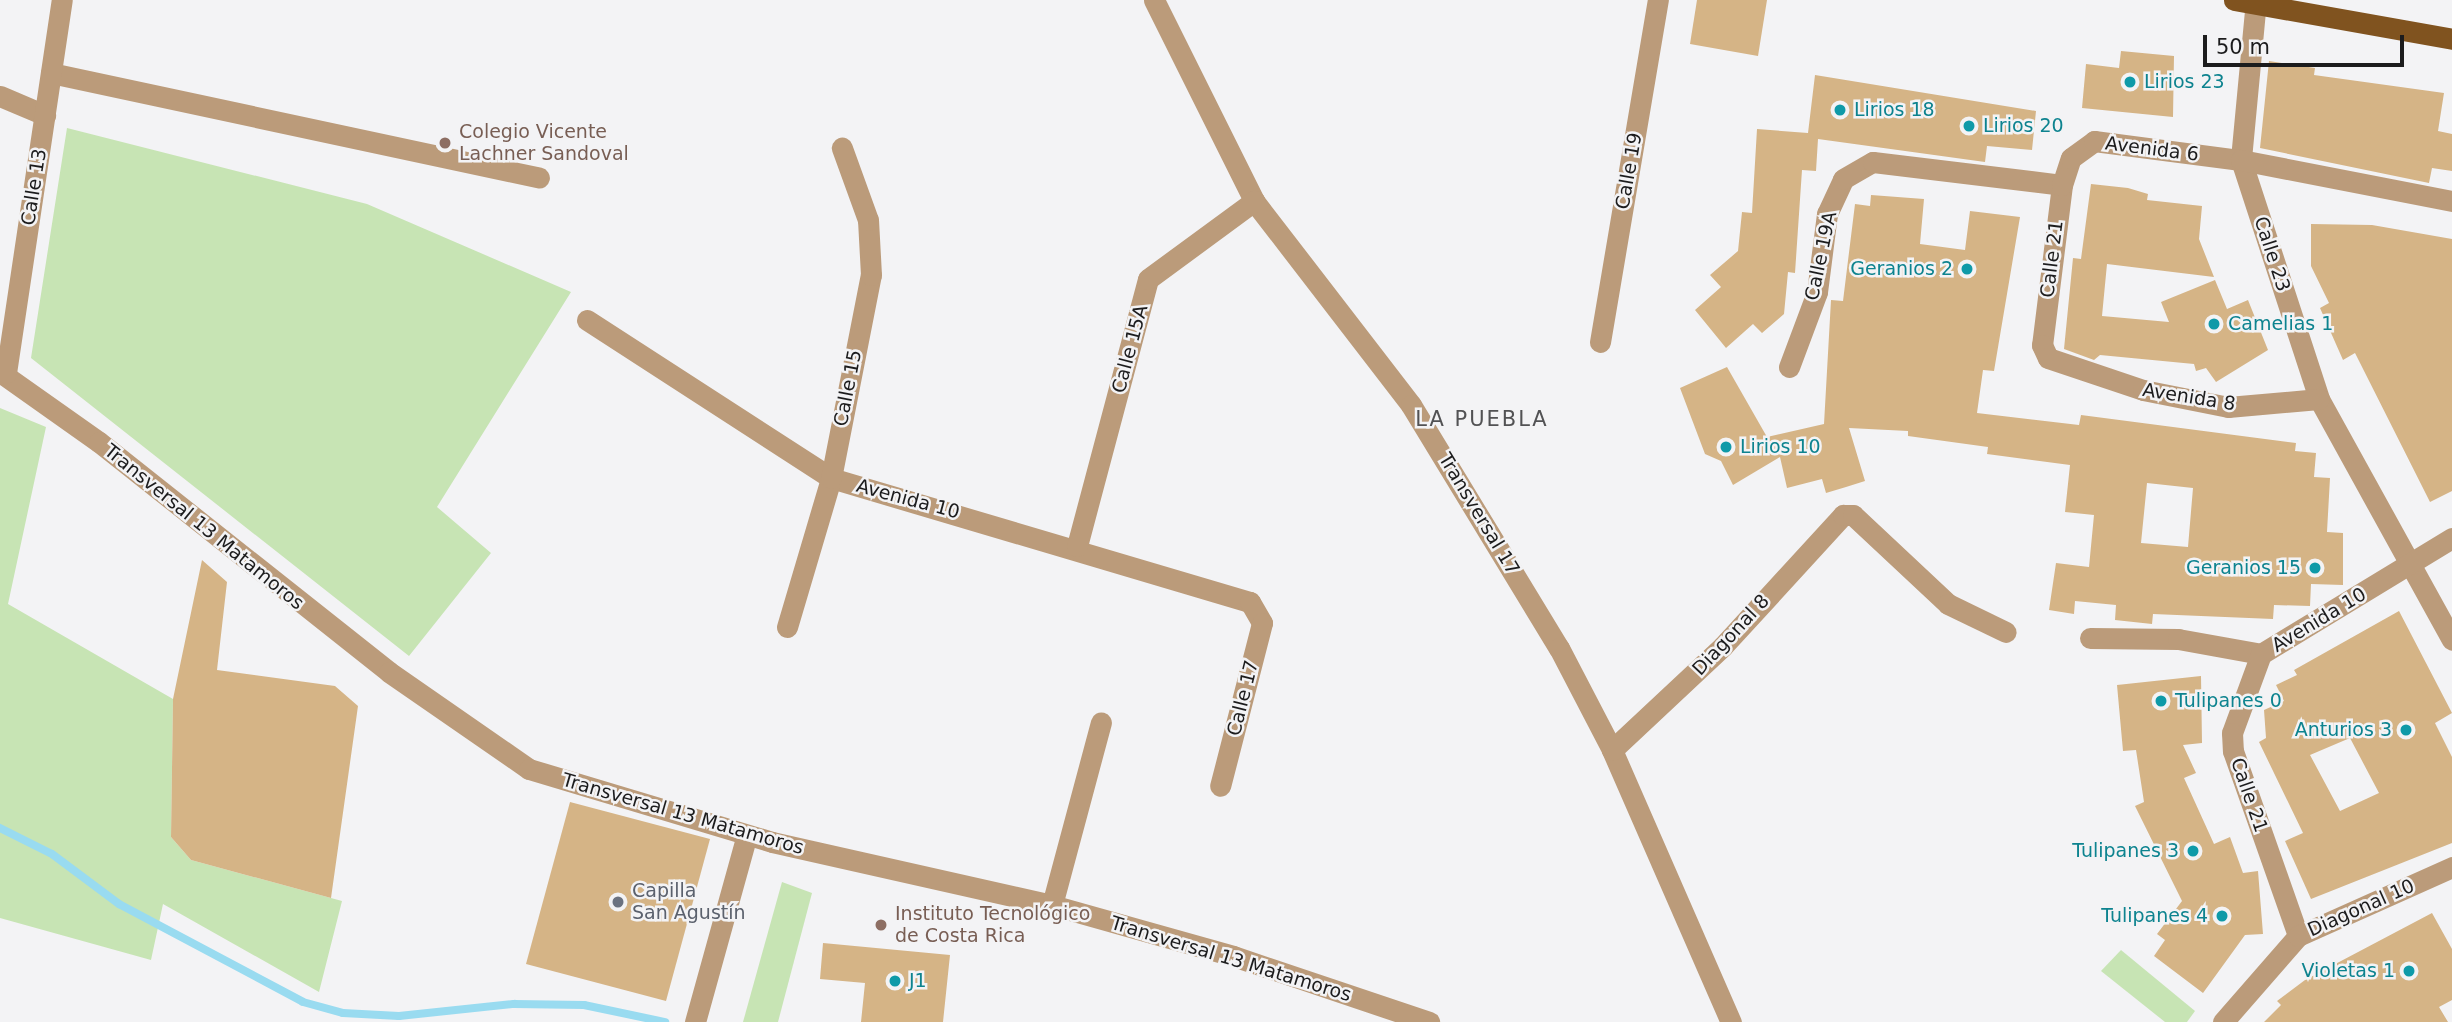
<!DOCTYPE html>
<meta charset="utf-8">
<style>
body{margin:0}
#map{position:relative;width:2452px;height:1022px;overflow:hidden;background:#f3f3f5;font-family:"DejaVu Sans",sans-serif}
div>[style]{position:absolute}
.green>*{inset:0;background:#c7e4b4}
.stream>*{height:8px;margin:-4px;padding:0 4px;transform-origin:4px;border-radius:4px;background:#99dbf0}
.building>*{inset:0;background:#d5b486}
.minor>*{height:21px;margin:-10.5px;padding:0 10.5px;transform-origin:10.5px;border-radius:10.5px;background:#bb9b7a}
.major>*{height:21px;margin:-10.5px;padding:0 10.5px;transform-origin:10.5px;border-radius:10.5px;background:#80531f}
.dots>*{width:19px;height:19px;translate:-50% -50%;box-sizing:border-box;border:4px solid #f3f3f5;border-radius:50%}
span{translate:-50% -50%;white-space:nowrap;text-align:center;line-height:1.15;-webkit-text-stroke:5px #f3f3f5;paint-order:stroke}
.culture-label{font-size:19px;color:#0d838f}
.left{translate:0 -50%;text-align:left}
.right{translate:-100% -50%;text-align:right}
.education-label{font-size:19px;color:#785e54}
.street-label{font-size:19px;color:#1c1c1d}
.worship-label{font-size:19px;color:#5b616d}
.neighbourhood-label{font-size:21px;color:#525254;letter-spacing:2px}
.scale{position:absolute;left:2203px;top:35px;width:201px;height:32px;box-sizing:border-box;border:4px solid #1c1c1d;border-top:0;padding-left:9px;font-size:21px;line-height:24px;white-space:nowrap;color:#1c1c1d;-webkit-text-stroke:5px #f3f3f5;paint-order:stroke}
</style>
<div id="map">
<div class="green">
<div style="clip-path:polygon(67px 128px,367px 204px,571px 292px,437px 507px,491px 553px,409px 656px,31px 358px)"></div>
<div style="clip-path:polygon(0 408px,46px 427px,8px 604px,173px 699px,171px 837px,191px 860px,342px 901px,319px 992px,163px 904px,151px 960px,0 918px)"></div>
<div style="clip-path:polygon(782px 882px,812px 893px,778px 1022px,743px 1022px)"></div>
<div style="clip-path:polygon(2121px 950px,2195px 1011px,2187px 1022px,2165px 1022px,2101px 971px)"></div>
</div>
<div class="stream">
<div style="left:0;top:828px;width:58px;rotate:26.6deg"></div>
<div style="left:52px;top:854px;width:84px;rotate:36.7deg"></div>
<div style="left:119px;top:904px;width:208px;rotate:28deg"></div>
<div style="left:303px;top:1002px;width:41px;rotate:15.4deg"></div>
<div style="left:343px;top:1013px;width:56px;rotate:3.1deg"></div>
<div style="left:399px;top:1016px;width:116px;rotate:-6deg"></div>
<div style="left:514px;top:1004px;width:70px;rotate:0.8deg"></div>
<div style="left:584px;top:1005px;width:83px;rotate:11.9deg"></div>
</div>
<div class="building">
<div style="clip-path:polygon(1697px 0,1767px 0,1758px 56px,1690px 44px)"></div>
<div style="clip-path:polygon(2121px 51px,2174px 56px,2173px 117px,2082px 108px,2086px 64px,2119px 68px)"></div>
<div style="clip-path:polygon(2269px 61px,2315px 68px,2314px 75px,2444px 93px,2438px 131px,2452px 134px,2452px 171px,2432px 168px,2429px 183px,2260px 148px)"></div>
<div style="clip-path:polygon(1815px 75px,2036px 111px,2032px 150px,1987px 146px,1985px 162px,1818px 139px,1816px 171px,1802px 170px,1795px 273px,1788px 272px,1784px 314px,1762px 333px,1753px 324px,1726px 348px,1695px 310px,1721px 287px,1710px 275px,1738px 251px,1742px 212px,1752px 213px,1757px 129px,1808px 133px)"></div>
<div style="clip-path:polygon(2091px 184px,2128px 188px,2148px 194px,2147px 200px,2202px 206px,2199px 239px,2214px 277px,2107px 264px,2102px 316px,2169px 322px,2161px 302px,2215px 280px,2227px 309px,2248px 300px,2268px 350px,2216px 382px,2206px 368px,2196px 371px,2194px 364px,2100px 355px,2094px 360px,2064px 349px,2073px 258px,2081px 259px)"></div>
<div style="clip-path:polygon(evenodd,1871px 195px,1924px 199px,1920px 244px,1965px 250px,1970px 211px,2020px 217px,1994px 371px,1983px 370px,1977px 413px,2079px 425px,2081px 415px,2296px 443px,2295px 451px,2316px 453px,2314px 477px,2330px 478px,2327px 532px,2343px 533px,2343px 585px,2311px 584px,2310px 606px,2274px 605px,2273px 619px,2153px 614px,2152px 624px,2115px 620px,2116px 605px,2075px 601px,2074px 614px,2049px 610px,2056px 563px,2089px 567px,2094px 515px,2065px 512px,2070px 465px,1987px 454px,1988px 447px,1908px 436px,1908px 431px,1849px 428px,1865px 481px,1846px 487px,1826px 493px,1822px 479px,1787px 488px,1780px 457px,1733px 485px,1721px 461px,1705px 454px,1680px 388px,1727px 367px,1767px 437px,1824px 424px,1831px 300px,1843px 301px,1855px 204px,1870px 206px,1871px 195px,2147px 483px,2193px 488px,2188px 547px,2141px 543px,2147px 483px)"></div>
<div style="clip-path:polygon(2311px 224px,2372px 225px,2452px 239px,2452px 491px,2430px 502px,2355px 353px,2343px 360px,2320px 308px,2329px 303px,2311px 266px)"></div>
<div style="clip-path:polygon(202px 560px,227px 582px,217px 670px,335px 686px,358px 706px,331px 898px,191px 860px,171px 837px,173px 699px)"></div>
<div style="clip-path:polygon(evenodd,2399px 611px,2452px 713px,2435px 723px,2452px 757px,2452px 843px,2311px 899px,2285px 841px,2303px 833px,2259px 742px,2266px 738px,2264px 710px,2284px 701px,2276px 685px,2297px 675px,2294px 670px,2399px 611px,2350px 738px,2379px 793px,2340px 811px,2310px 755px,2350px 738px)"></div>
<div style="clip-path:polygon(2201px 676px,2202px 743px,2183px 745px,2196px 773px,2184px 778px,2214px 844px,2230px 837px,2243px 873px,2258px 871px,2263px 934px,2245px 935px,2203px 993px,2154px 956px,2165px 940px,2157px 934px,2182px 901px,2135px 806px,2144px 802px,2136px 750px,2123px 751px,2117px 685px)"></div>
<div style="clip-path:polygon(570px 802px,710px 839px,666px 1001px,526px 964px)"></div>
<div style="clip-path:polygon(2432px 913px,2452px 949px,2452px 1000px,2439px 1007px,2448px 1022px,2264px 1022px,2281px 1005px,2277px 1001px,2305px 980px)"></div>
<div style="clip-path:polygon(823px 943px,950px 955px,943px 1022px,861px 1022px,865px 983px,820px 979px)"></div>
</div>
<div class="minor">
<div style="left:1154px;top:0;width:225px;rotate:63.5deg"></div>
<div style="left:1254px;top:201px;width:257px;rotate:52.4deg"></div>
<div style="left:1411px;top:405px;width:285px;rotate:58.7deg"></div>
<div style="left:1559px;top:648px;width:115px;rotate:62.5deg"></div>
<div style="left:1612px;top:750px;width:297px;rotate:66.4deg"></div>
<div style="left:2256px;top:0;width:161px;rotate:95.4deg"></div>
<div style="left:2241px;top:160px;width:251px;rotate:71.9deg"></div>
<div style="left:2319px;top:399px;width:275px;rotate:61.1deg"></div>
<div style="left:51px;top:73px;width:499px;rotate:12.1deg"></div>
<div style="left:0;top:96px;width:49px;rotate:22.9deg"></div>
<div style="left:2062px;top:185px;width:161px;rotate:97.1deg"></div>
<div style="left:2042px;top:345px;width:14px;rotate:65deg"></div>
<div style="left:2048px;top:358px;width:100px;rotate:18.6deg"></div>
<div style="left:2143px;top:390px;width:87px;rotate:11.3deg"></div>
<div style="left:2228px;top:407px;width:91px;rotate:-5deg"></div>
<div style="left:587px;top:320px;width:291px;rotate:32.9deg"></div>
<div style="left:831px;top:478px;width:437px;rotate:16.5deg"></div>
<div style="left:1250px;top:602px;width:24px;rotate:60deg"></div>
<div style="left:1262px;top:623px;width:168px;rotate:104.4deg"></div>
<div style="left:1600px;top:342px;width:347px;rotate:-80.4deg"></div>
<div style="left:1789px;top:367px;width:80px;rotate:-69.5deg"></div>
<div style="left:1817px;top:292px;width:79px;rotate:-82.7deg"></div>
<div style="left:1827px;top:214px;width:38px;rotate:-65deg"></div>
<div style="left:1843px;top:179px;width:34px;rotate:-30deg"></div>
<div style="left:1873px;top:162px;width:190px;rotate:6.9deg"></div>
<div style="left:2062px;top:185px;width:28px;rotate:-72deg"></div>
<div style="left:2071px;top:158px;width:29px;rotate:-36deg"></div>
<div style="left:2094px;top:141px;width:148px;rotate:7.4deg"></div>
<div style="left:2241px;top:160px;width:215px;rotate:11deg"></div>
<div style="left:0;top:372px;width:121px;rotate:35.3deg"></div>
<div style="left:99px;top:442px;width:370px;rotate:38.4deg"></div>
<div style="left:389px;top:672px;width:170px;rotate:34.7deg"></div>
<div style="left:529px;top:769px;width:254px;rotate:16.7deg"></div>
<div style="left:772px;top:842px;width:287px;rotate:12.7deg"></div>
<div style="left:1052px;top:905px;width:188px;rotate:15.7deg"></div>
<div style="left:1233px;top:956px;width:207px;rotate:18.6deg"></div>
<div style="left:6px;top:373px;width:377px;rotate:-81.5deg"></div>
<div style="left:1077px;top:546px;width:276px;rotate:-75.1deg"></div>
<div style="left:1148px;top:279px;width:132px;rotate:-36.3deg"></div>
<div style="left:787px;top:627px;width:155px;rotate:-73.5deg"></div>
<div style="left:831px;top:478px;width:207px;rotate:-78.9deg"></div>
<div style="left:871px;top:275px;width:55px;rotate:-93.1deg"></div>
<div style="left:868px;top:220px;width:77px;rotate:-109.9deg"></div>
<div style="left:2090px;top:638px;width:88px;rotate:0.7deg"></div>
<div style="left:2178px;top:639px;width:84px;rotate:10.2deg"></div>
<div style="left:2261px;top:654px;width:223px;rotate:-31.3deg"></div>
<div style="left:2261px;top:654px;width:84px;rotate:110.2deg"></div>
<div style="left:2232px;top:733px;width:18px;rotate:87deg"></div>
<div style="left:2233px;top:751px;width:196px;rotate:70.6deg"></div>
<div style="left:1612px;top:750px;width:152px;rotate:-43.1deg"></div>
<div style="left:1723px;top:646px;width:178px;rotate:-47.5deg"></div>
<div style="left:1843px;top:515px;width:10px"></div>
<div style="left:1853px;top:515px;width:130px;rotate:43.1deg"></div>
<div style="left:1948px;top:604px;width:64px;rotate:25.8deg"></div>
<div style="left:1052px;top:905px;width:189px;rotate:-75deg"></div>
<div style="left:695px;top:1022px;width:194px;rotate:-74.5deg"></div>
<div style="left:2223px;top:1022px;width:114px;rotate:-48.9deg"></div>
<div style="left:2298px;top:936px;width:169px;rotate:-24.1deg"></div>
</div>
<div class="major">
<div style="left:2234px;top:0;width:221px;rotate:10.1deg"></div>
</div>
<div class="dots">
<div style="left:2130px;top:82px;background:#0f9aa8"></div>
<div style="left:1840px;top:110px;background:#0f9aa8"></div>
<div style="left:1969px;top:126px;background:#0f9aa8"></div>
<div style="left:445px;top:143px;background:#8d6e63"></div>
<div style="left:1967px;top:269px;background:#0f9aa8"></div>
<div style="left:2214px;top:324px;background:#0f9aa8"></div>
<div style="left:1726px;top:447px;background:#0f9aa8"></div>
<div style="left:2315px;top:568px;background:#0f9aa8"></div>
<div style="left:2161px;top:701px;background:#0f9aa8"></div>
<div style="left:2406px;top:730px;background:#0f9aa8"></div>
<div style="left:2193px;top:851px;background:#0f9aa8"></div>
<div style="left:618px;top:902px;background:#6b7280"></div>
<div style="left:2222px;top:916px;background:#0f9aa8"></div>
<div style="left:881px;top:925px;background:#8d6e63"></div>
<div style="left:2409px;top:971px;background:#0f9aa8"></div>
<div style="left:895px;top:981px;background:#0f9aa8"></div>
</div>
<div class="culture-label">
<span class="left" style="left:2144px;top:82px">Lirios 23</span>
<span class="left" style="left:1854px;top:110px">Lirios 18</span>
<span class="left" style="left:1983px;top:126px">Lirios 20</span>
<span class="right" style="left:1953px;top:269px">Geranios 2</span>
<span class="left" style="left:2228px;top:324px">Camelias 1</span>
<span class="left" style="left:1740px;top:447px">Lirios 10</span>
<span class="right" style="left:2301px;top:568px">Geranios 15</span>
<span class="left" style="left:2175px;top:701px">Tulipanes 0</span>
<span class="right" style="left:2392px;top:730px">Anturios 3</span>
<span class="right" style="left:2179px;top:851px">Tulipanes 3</span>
<span class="right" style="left:2208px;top:916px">Tulipanes 4</span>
<span class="right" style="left:2395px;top:971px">Violetas 1</span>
<span class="left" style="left:909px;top:981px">J1</span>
</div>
<div class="education-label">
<span class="left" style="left:459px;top:143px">Colegio Vicente<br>Lachner Sandoval</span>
<span class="left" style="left:895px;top:925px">Instituto Tecnológico<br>de Costa Rica</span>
</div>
<div class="street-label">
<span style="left:2152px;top:149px;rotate:7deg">Avenida 6</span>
<span style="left:1629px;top:171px;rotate:-80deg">Calle 19</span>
<span style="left:34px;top:187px;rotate:-81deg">Calle 13</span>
<span style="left:2272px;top:254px;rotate:72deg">Calle 23</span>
<span style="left:1821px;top:256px;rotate:-78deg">Calle 19A</span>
<span style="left:2052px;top:259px;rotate:-83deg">Calle 21</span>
<span style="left:1130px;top:349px;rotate:-75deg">Calle 15A</span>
<span style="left:848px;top:388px;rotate:-79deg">Calle 15</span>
<span style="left:2189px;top:397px;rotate:9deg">Avenida 8</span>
<span style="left:908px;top:499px;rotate:15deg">Avenida 10</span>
<span style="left:1479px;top:514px;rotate:59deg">Transversal 17</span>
<span style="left:204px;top:527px;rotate:39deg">Transversal 13 Matamoros</span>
<span style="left:2319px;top:620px;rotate:-31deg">Avenida 10</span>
<span style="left:1731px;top:635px;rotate:-47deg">Diagonal 8</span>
<span style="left:1243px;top:698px;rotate:-76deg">Calle 17</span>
<span style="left:2249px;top:795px;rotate:71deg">Calle 21</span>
<span style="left:683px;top:814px;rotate:16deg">Transversal 13 Matamoros</span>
<span style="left:2361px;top:908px;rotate:-24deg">Diagonal 10</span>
<span style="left:1231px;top:959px;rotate:17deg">Transversal 13 Matamoros</span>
</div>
<div class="worship-label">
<span class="left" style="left:632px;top:902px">Capilla<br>San Agustín</span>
</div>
<div class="neighbourhood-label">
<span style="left:1482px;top:419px">LA PUEBLA</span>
</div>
<div class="scale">50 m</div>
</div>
